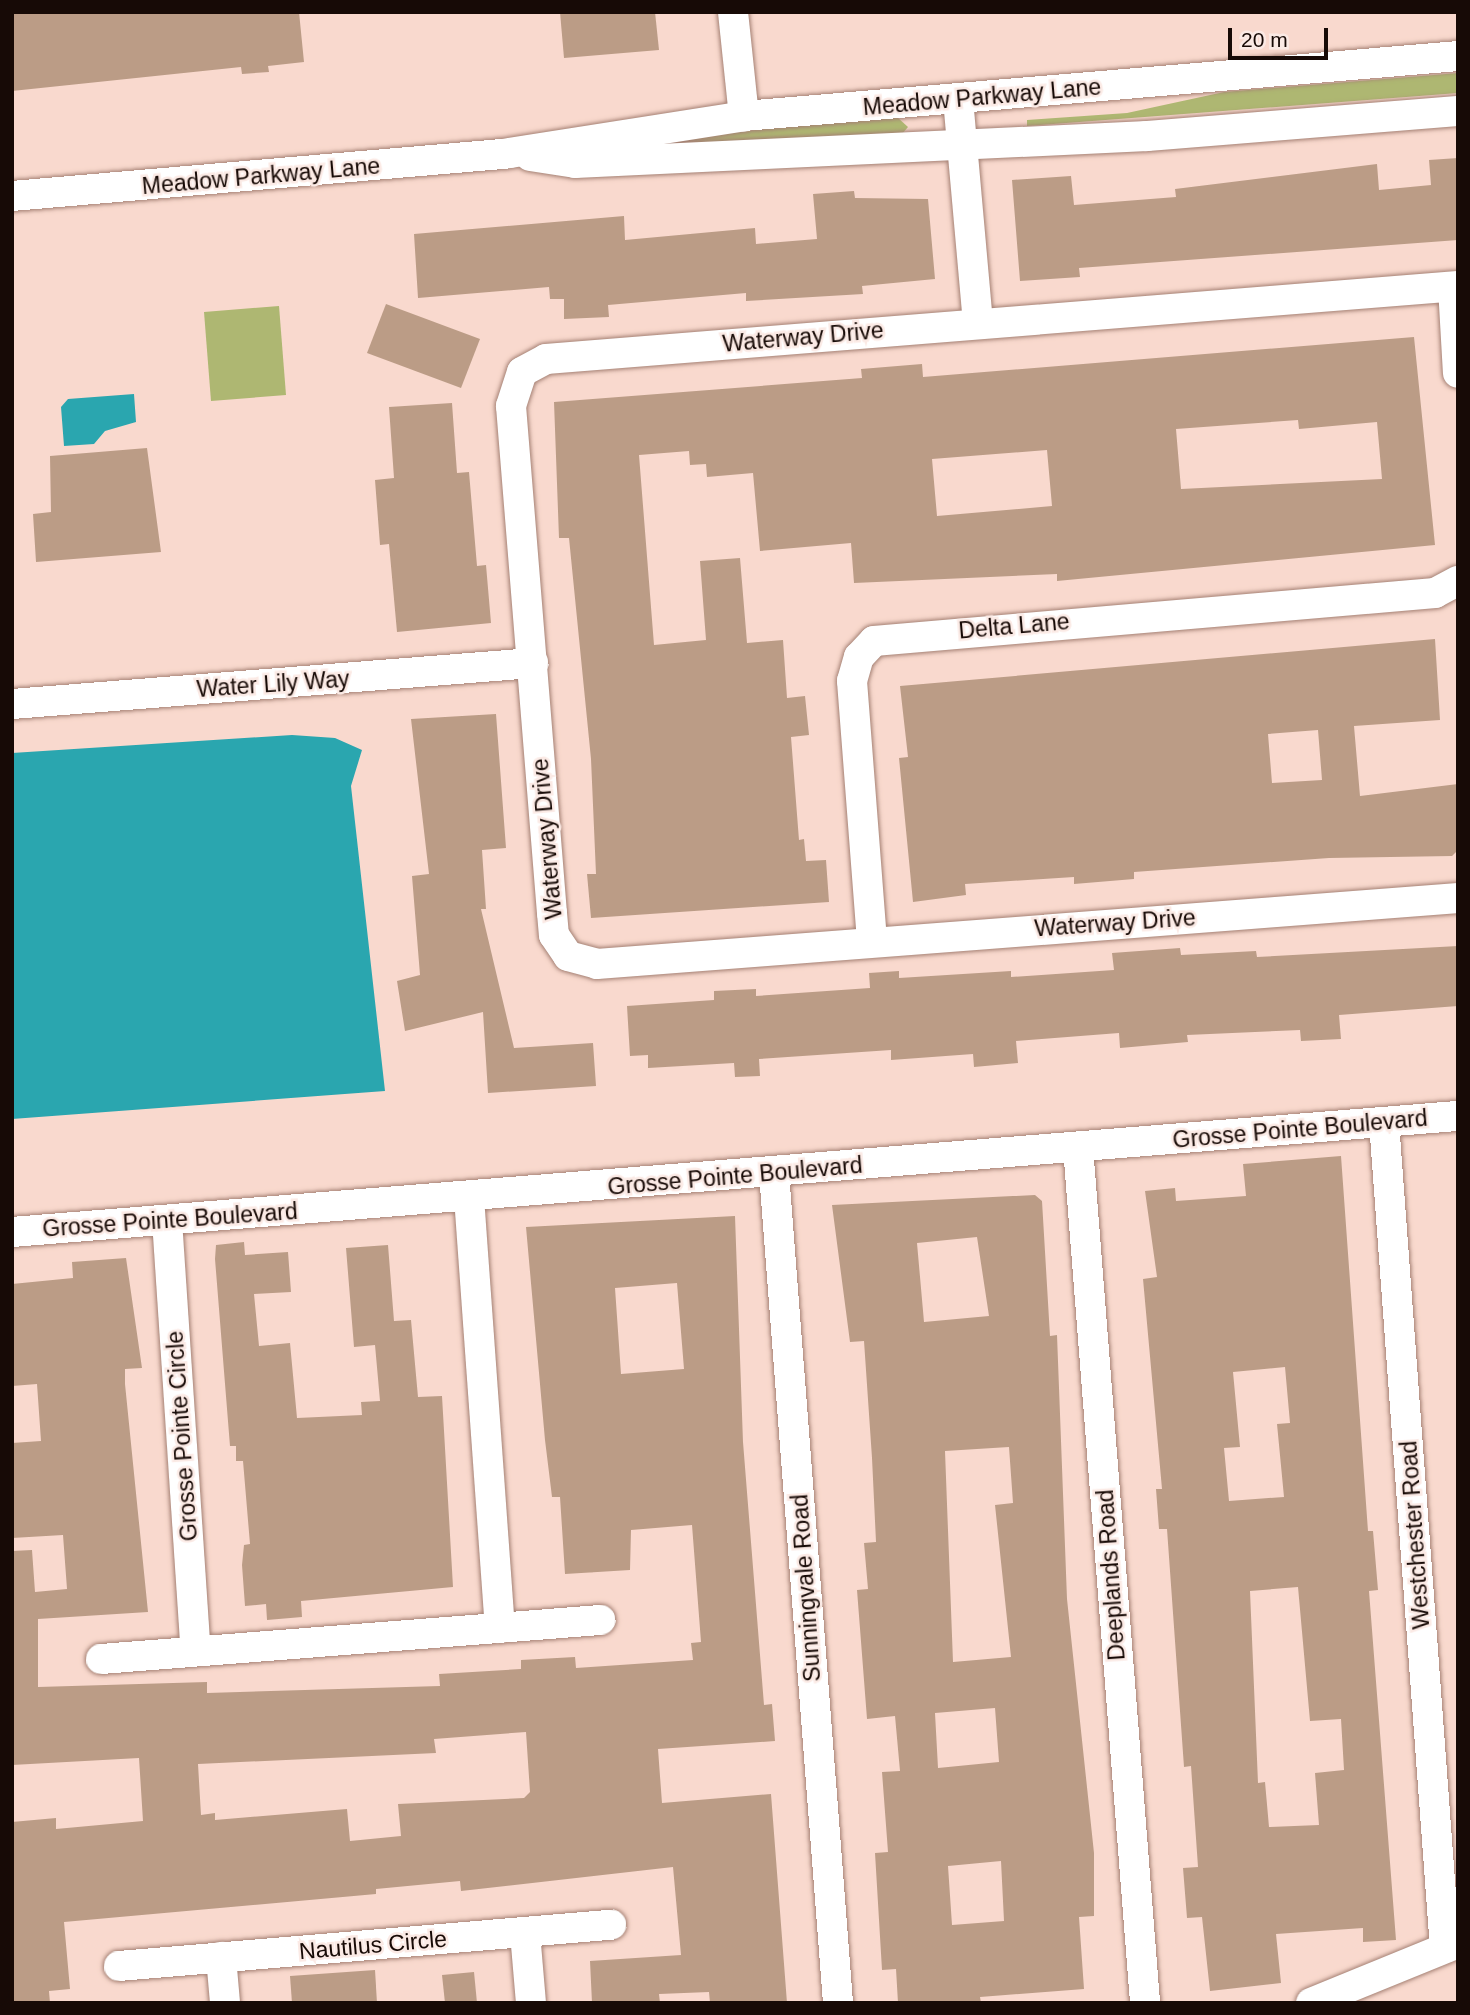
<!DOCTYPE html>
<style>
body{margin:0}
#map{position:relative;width:1470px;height:2015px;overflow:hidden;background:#f9d9ce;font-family:Arial,sans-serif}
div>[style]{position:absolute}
.green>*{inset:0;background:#aeb772}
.water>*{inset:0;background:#2aa6af}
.building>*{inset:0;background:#bb9c86}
.roads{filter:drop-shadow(0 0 2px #a58174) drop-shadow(0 0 2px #a58174)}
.minor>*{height:30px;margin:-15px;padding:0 15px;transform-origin:15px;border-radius:15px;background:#fff}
span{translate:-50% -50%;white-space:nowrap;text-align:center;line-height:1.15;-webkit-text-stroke:5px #fbeae5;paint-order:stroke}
.street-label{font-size:23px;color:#170a06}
.frame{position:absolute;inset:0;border:14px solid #170a06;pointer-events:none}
.scale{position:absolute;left:1228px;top:28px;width:100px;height:32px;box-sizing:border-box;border:4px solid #170a06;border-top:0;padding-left:9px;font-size:21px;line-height:24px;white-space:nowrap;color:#170a06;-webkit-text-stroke:5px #fbeae5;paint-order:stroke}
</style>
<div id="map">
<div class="green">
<div style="clip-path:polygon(1458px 73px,1458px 93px,1027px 126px,1027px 120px,1127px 113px,1224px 92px)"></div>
<div style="clip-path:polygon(897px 117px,908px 127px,902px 134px,585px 153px,585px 146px)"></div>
<div style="clip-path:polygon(279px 306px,286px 395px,211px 401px,204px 312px)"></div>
</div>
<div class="water">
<div style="clip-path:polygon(134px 394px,136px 422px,105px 431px,94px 444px,64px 446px,61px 407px,68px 399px)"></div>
<div style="clip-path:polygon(292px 735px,335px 738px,362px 750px,351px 786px,385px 1091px,12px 1119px,12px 753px)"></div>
</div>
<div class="building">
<div style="clip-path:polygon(70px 12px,299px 12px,304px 62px,268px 66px,269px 72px,242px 74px,241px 67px,12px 91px,12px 14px)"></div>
<div style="clip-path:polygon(560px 12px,655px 12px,659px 50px,564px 58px)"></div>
<div style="clip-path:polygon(1458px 158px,1458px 240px,1079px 268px,1080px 277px,1020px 281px,1012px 180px,1071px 176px,1074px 205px,1176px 197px,1175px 189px,1377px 164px,1379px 190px,1431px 185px,1429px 160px)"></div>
<div style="clip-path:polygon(854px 191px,855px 198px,928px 199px,935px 279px,862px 286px,863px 294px,746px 301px,746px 293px,608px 305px,609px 317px,564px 319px,564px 299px,550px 299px,549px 287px,418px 298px,414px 234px,624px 216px,625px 240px,755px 228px,756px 244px,817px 239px,813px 194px)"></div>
<div style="clip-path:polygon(386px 304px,480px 339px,461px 388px,367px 353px)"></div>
<div style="clip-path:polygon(evenodd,1414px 337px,1435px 545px,1057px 581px,1057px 574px,854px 583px,851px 543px,760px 551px,753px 473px,707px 477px,706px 464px,690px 465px,689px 451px,639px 455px,654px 645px,706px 640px,700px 561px,740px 558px,747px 643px,783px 640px,787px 698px,805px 696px,809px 735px,791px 737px,799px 840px,804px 839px,806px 861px,826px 860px,829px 902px,591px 918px,587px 874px,596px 874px,591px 759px,569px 538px,559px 538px,554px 402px,862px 378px,861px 369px,922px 364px,923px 377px,1414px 337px,1298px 420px,1299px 429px,1377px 422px,1382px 479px,1181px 489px,1176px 429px,1298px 420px,1414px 337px,1047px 450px,1052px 506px,937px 516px,932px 459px,1047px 450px)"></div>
<div style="clip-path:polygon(452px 403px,457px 473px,469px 472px,477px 566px,486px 565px,491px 623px,397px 632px,389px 544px,380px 545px,375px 480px,394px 478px,389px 407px)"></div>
<div style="clip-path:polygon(147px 448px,161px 552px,36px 562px,33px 514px,51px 512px,50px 456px)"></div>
<div style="clip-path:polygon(evenodd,1435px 639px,1440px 720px,1354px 726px,1360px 796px,1458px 784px,1458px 850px,1452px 856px,1329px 858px,1134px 872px,1134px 879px,1074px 884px,1074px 877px,965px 884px,966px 895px,913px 902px,899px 758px,908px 757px,900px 686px,1435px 639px,1318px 730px,1322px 780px,1272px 783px,1268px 734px,1318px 730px)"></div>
<div style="clip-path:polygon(496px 714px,506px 848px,482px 850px,486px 909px,481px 909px,514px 1048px,593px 1043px,596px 1086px,488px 1093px,483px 1012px,405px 1031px,397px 981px,420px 975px,412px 876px,429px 874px,411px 719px)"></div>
<div style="clip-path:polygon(1458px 946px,1458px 1006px,1339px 1015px,1341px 1039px,1301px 1041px,1300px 1030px,1187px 1035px,1188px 1042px,1120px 1048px,1119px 1033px,1016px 1041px,1018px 1063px,974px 1067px,973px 1054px,891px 1060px,891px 1050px,759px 1059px,760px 1076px,735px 1077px,734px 1063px,648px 1068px,648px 1055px,630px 1056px,627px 1006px,714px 1000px,714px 991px,756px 989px,756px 996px,870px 988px,869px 973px,899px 971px,899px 978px,1011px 971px,1011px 977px,1114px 970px,1112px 953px,1180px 948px,1181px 955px,1256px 951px,1257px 957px)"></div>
<div style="clip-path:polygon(evenodd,1341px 1156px,1368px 1531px,1373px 1531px,1378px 1590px,1369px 1591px,1396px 1940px,1363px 1942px,1363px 1928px,1276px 1934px,1281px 1983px,1210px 1991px,1202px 1917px,1187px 1918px,1183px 1868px,1198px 1867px,1191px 1766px,1184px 1767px,1167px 1529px,1159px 1529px,1156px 1489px,1162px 1489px,1143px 1279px,1157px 1277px,1145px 1191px,1175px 1188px,1176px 1201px,1246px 1196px,1243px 1164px,1341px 1156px,1285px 1367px,1290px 1423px,1277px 1424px,1284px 1497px,1229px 1501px,1224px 1448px,1240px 1447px,1233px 1372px,1285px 1367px,1341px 1156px,1298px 1587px,1310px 1721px,1341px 1719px,1344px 1770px,1315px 1773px,1319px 1825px,1269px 1827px,1265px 1782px,1258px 1783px,1250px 1591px,1298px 1587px)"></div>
<div style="clip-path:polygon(evenodd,1035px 1195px,1042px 1201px,1050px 1336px,1057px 1335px,1067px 1599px,1094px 1853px,1094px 1916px,1079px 1917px,1084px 1989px,980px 1997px,981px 2003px,898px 2003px,896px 1969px,882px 1970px,875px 1853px,888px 1852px,882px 1772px,900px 1771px,895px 1716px,867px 1719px,857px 1590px,868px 1589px,864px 1543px,876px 1542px,872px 1458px,864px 1341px,850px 1342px,832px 1205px,1035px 1195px,977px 1237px,989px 1316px,924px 1322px,917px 1243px,977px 1237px,1035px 1195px,1009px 1447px,1013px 1503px,995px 1505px,1011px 1657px,953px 1662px,945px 1451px,1009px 1447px,1035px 1195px,995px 1708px,999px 1762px,938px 1768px,935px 1713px,995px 1708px,1035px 1195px,1001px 1861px,1004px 1921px,952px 1925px,948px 1866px,1001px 1861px)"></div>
<div style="clip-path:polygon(evenodd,735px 1216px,743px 1442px,764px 1705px,772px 1704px,775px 1741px,658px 1749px,662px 1803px,771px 1794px,787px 2003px,710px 2003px,709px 1992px,659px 1994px,660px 2003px,592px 2003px,590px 1961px,681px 1955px,673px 1867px,461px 1891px,460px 1881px,376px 1889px,376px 1894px,64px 1922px,70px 1989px,49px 1991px,50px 2003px,12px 2003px,12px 1822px,56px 1818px,56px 1829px,143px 1821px,139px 1758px,12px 1765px,12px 1551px,32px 1550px,35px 1592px,67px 1589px,63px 1535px,12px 1538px,12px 1443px,41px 1441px,37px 1384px,12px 1386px,12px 1284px,73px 1278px,72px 1262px,126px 1258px,142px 1368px,125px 1369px,125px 1384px,148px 1612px,38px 1619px,38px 1687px,207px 1682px,207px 1693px,440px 1686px,439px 1674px,521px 1669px,521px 1660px,575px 1657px,576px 1668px,693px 1660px,691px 1643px,701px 1642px,692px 1525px,631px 1530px,630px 1570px,565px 1574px,560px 1497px,552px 1497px,545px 1440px,526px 1227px,735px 1216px,677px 1283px,684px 1369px,621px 1374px,615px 1288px,677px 1283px,735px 1216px,526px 1732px,530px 1792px,524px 1798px,398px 1804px,401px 1836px,350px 1841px,347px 1809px,215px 1820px,215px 1813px,201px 1815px,198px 1764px,436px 1753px,434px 1739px,526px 1732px)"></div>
<div style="clip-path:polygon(244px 1242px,245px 1255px,288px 1252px,291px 1292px,254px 1294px,259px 1346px,290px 1343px,297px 1418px,362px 1415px,361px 1402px,380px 1401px,375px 1345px,354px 1347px,346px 1248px,388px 1245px,394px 1321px,411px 1320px,418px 1397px,442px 1396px,453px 1587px,301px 1601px,302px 1617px,267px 1620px,266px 1604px,245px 1606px,242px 1565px,244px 1545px,250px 1544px,243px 1461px,236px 1461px,236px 1446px,230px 1446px,215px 1259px,216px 1245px)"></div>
<div style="clip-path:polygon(375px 1970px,377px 2003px,292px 2003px,290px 1976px)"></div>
<div style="clip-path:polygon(474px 1972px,477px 2003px,445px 2003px,442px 1975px)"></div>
</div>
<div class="roads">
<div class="minor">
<div style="left:733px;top:12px;width:105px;rotate:84deg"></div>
<div style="left:958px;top:99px;width:225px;rotate:84.9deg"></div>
<div style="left:530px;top:156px;width:46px;rotate:8.8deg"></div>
<div style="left:575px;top:163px;width:573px;rotate:-2.7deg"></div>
<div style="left:1147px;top:136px;width:312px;rotate:-4.6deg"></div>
<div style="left:12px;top:196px;width:499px;rotate:-4.9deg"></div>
<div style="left:509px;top:153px;width:238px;rotate:-8.9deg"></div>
<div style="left:744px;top:116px;width:717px;rotate:-4.8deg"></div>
<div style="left:1458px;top:286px;width:915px;rotate:175.42deg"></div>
<div style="left:546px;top:359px;width:27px;rotate:152deg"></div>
<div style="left:522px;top:372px;width:36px;rotate:108deg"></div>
<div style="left:511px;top:406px;width:509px;rotate:85.38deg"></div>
<div style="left:552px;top:913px;width:22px;rotate:85deg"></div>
<div style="left:554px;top:935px;width:25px;rotate:56deg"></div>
<div style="left:568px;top:956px;width:30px;rotate:15deg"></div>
<div style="left:597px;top:964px;width:864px;rotate:-4.38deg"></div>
<div style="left:1453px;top:287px;width:86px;rotate:86.7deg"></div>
<div style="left:12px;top:704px;width:523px;rotate:-4.5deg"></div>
<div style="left:872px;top:941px;width:261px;rotate:-94.4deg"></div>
<div style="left:852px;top:681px;width:25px;rotate:-74deg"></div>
<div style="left:859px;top:657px;width:22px;rotate:-47deg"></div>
<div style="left:874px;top:641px;width:563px;rotate:-4.89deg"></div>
<div style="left:1435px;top:593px;width:26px;rotate:-28deg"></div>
<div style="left:1384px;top:1122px;width:828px;rotate:85.78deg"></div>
<div style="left:1078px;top:1147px;width:859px;rotate:85.52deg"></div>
<div style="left:774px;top:1173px;width:832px;rotate:85.59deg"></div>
<div style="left:469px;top:1197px;width:432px;rotate:85.9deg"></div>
<div style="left:167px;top:1220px;width:432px;rotate:86.2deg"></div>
<div style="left:12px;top:1232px;width:1451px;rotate:-4.59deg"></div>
<div style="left:101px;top:1659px;width:501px;rotate:-4.47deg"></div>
<div style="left:525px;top:1933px;width:70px;rotate:85.1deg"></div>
<div style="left:221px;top:1957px;width:46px;rotate:85deg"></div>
<div style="left:119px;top:1966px;width:494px;rotate:-4.8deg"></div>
<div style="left:1311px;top:2003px;width:159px;rotate:-22.2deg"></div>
</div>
</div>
<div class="street-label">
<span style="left:982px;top:97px;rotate:-5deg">Meadow Parkway Lane</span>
<span style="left:261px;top:176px;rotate:-5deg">Meadow Parkway Lane</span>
<span style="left:803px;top:337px;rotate:-5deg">Waterway Drive</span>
<span style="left:1014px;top:626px;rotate:-5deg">Delta Lane</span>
<span style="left:273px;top:684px;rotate:-4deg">Water Lily Way</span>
<span style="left:547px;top:839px;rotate:-95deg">Waterway Drive</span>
<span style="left:1115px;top:923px;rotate:-4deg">Waterway Drive</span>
<span style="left:1300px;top:1129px;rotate:-5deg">Grosse Pointe Boulevard</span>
<span style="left:735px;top:1176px;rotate:-5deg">Grosse Pointe Boulevard</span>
<span style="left:170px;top:1220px;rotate:-4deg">Grosse Pointe Boulevard</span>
<span style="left:182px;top:1436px;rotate:-94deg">Grosse Pointe Circle</span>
<span style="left:1415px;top:1535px;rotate:-94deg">Westchester Road</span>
<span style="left:1111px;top:1575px;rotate:-94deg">Deeplands Road</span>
<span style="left:806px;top:1588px;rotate:-94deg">Sunningvale Road</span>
<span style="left:373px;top:1945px;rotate:-5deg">Nautilus Circle</span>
</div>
<div class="frame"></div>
<div class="scale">20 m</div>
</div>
